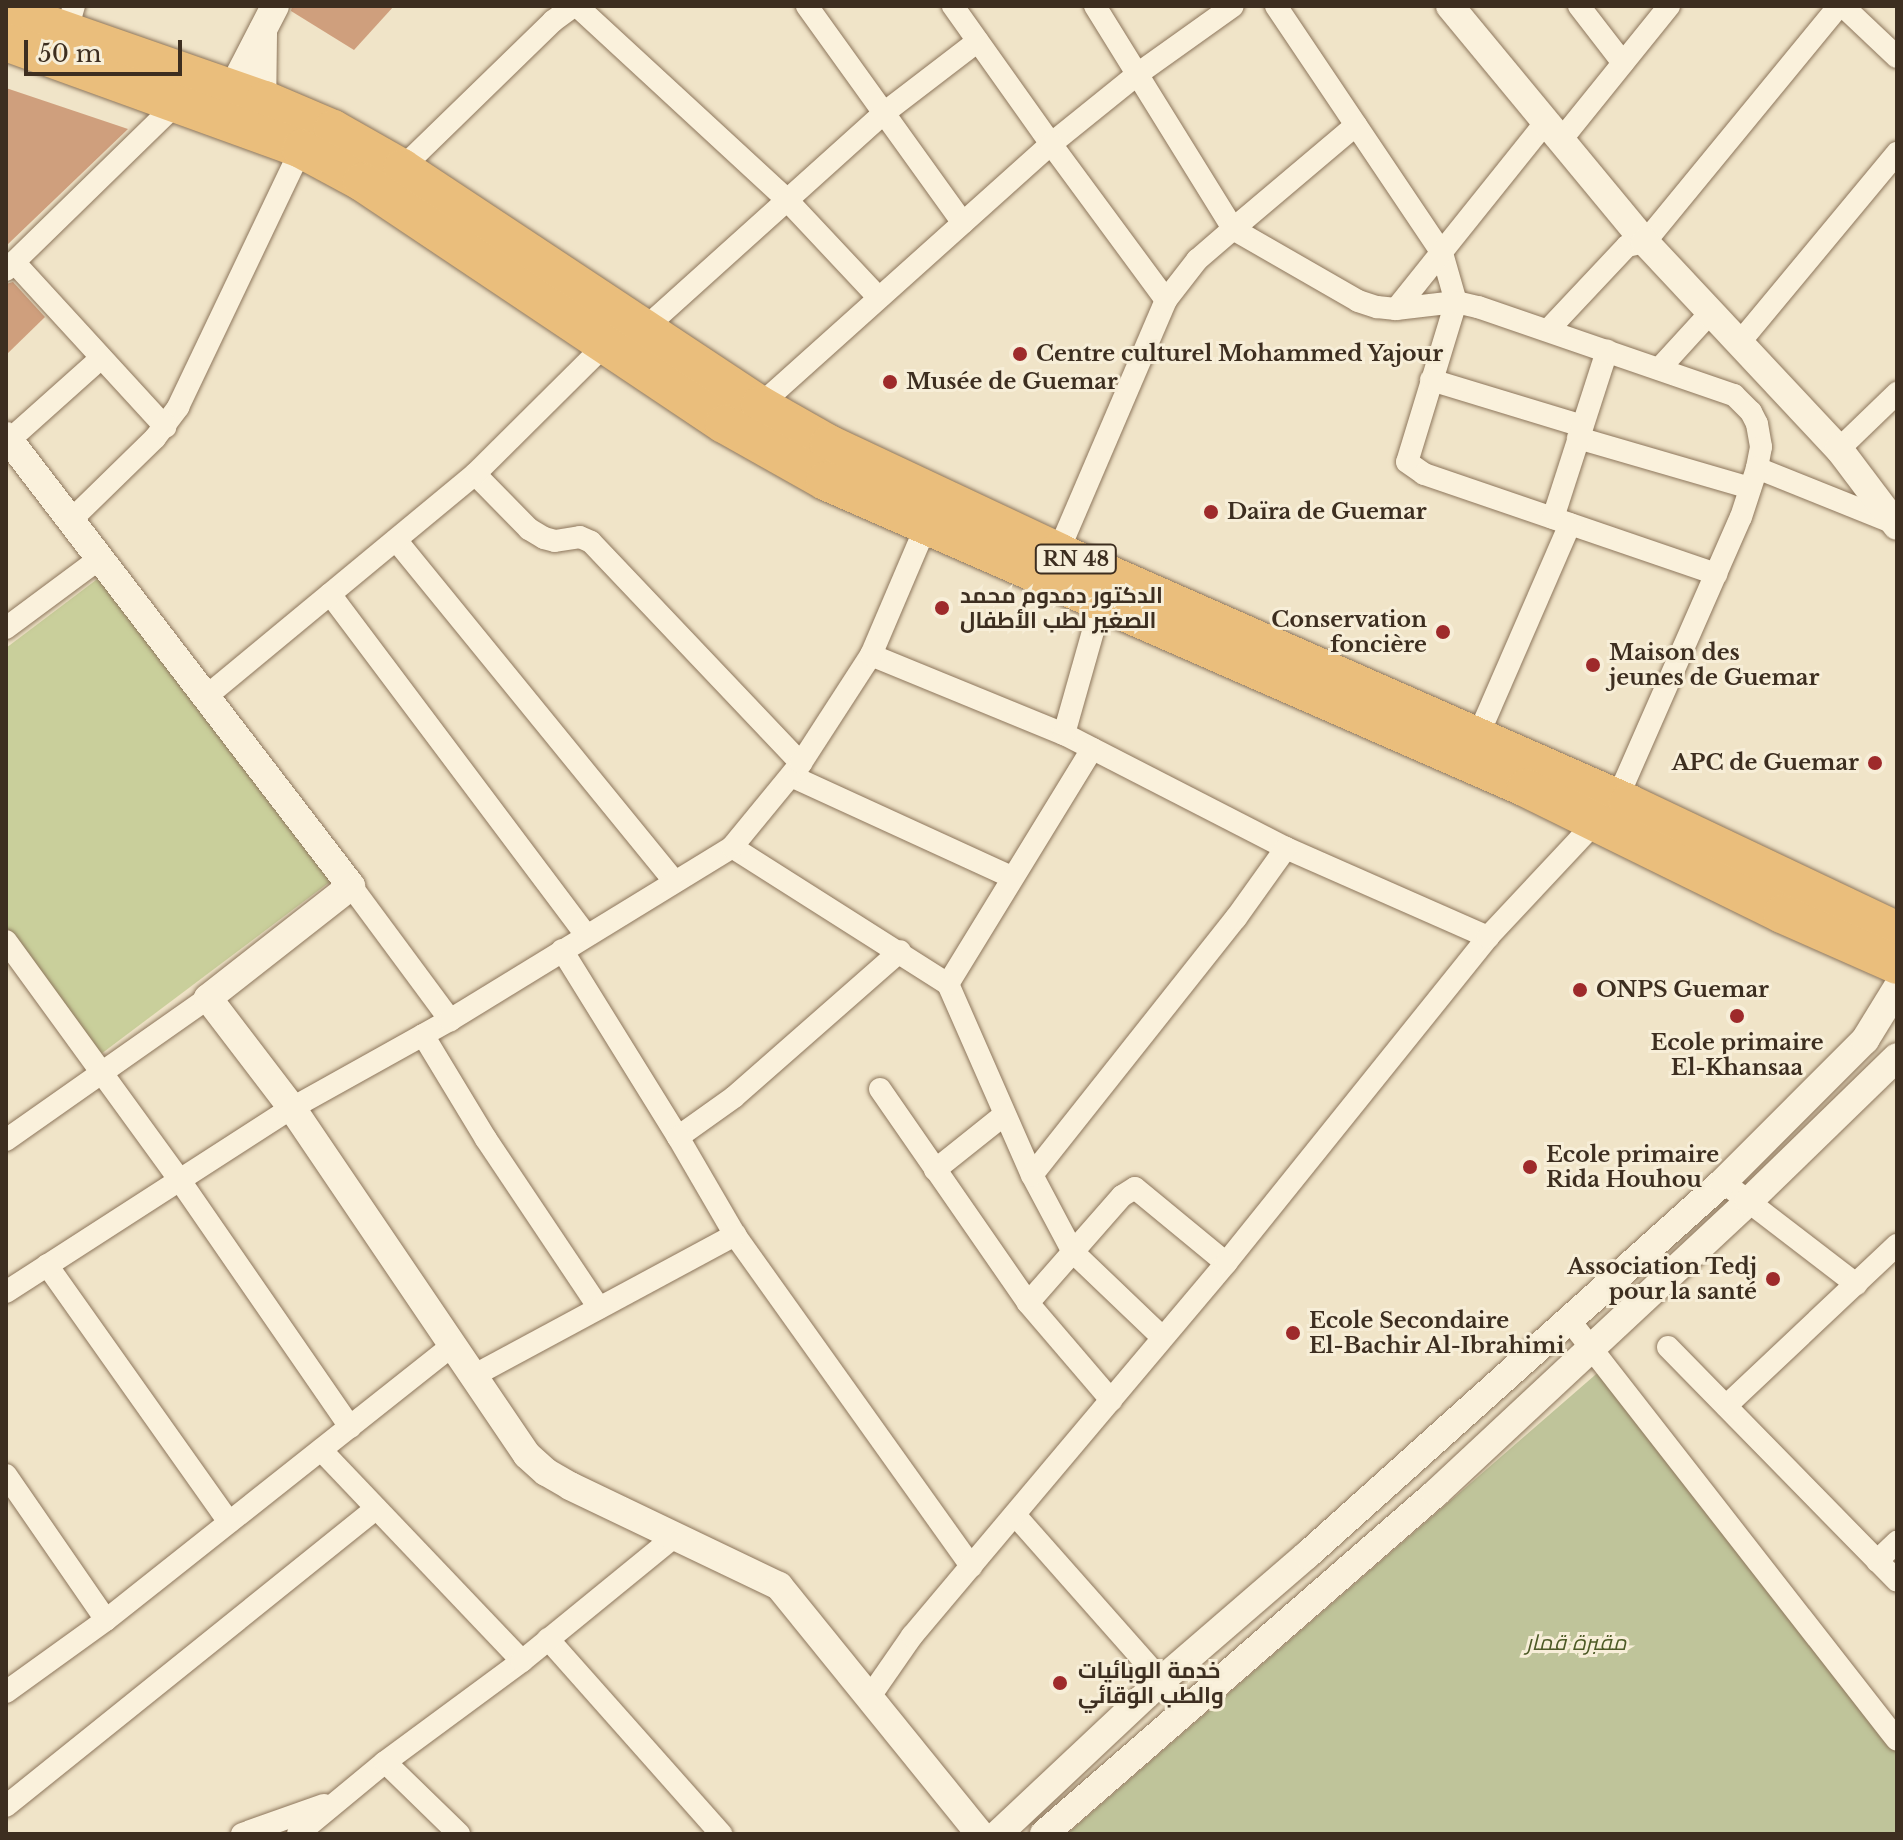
<!DOCTYPE html>
<meta charset="utf-8">
<style>
body{margin:0}
#map{position:relative;width:1903px;height:1840px;overflow:hidden;background:#f0e4c8;font-family:"Libre Baskerville",Cairo,serif}
div>[style]{position:absolute}
.green>*{inset:0;background:#c9cf9b}
.cemetery>*{inset:0;background:#bfc49a}
.building>*{inset:0;background:#cf9f7d}
.roads{filter:drop-shadow(0 0 2px #8d765c) drop-shadow(0 0 2px #8d765c)}
.minor>*{height:22px;margin:-11px;padding:0 11px;transform-origin:11px;border-radius:11px;background:#faf1dc}
.tertiary>*{height:28px;margin:-14px;padding:0 14px;transform-origin:14px;border-radius:14px;background:#faf1dc}
.trunk>*{height:38px;margin:-19px;padding:0 19px;transform-origin:19px;border-radius:19px;background:#eabe7c}
.dots>*{width:22px;height:22px;translate:-50% -50%;box-sizing:border-box;border:4px solid #f7eed8;border-radius:50%}
span{translate:-50% -50%;white-space:nowrap;text-align:center;line-height:1.15;-webkit-text-stroke:6px #f7eed8;paint-order:stroke}
.shield-label span{padding:2px 6px;background:#f7eed8;border:2px solid;border-radius:6px;-webkit-text-stroke-width:0}
.shield-label{font-size:20px;color:#3d2e20;font-weight:700}
.poi-label{font-size:22px;color:#3d2e20;font-weight:700}
.left{translate:0 -50%;text-align:left}
.right{translate:-100% -50%;text-align:right}
.park-label{font-size:22px;color:#4d5a26;font-style:italic}
.frame{position:absolute;inset:0;border:8px solid #3d2e20;pointer-events:none}
.scale{position:absolute;left:24px;top:40px;width:158px;height:36px;box-sizing:border-box;border:4px solid #3d2e20;border-top:0;padding-left:10px;font-size:24px;line-height:28px;white-space:nowrap;color:#3d2e20;-webkit-text-stroke:6px #f7eed8;paint-order:stroke}
</style>
<div id="map">
<div class="green">
<div style="clip-path:polygon(100px 577px,331px 881px,101px 1054px,6px 926px,6px 648px)"></div>
</div>
<div class="cemetery">
<div style="clip-path:polygon(1602px 1369px,1897px 1742px,1897px 1834px,1067px 1834px)"></div>
</div>
<div class="building">
<div style="clip-path:polygon(292px 6px,394px 6px,354px 50px,291px 11px)"></div>
<div style="clip-path:polygon(6px 88px,128px 129px,6px 246px)"></div>
<div style="clip-path:polygon(13px 282px,45px 317px,6px 355px,6px 284px)"></div>
</div>
<div class="roads">
<div class="minor">
<div style="left:577px;top:6px;width:286px;rotate:42.7deg"></div>
<div style="left:787px;top:200px;width:134px;rotate:46.8deg"></div>
<div style="left:807px;top:6px;width:267px;rotate:54.3deg"></div>
<div style="left:953px;top:6px;width:169px;rotate:54.6deg"></div>
<div style="left:1051px;top:144px;width:113px;rotate:-38.9deg"></div>
<div style="left:1139px;top:73px;width:115px;rotate:-35.5deg"></div>
<div style="left:1095px;top:6px;width:262px;rotate:58.2deg"></div>
<div style="left:1233px;top:229px;width:161px;rotate:-40.2deg"></div>
<div style="left:1276px;top:6px;width:298px;rotate:56.1deg"></div>
<div style="left:1442px;top:253px;width:51px;rotate:74.1deg"></div>
<div style="left:1456px;top:302px;width:167px;rotate:107deg"></div>
<div style="left:1407px;top:462px;width:21px;rotate:35deg"></div>
<div style="left:1424px;top:474px;width:309px;rotate:18.9deg"></div>
<div style="left:1579px;top:6px;width:72px;rotate:52.3deg"></div>
<div style="left:1843px;top:6px;width:74px;rotate:43.4deg"></div>
<div style="left:67px;top:30px;width:25px;rotate:-74deg"></div>
<div style="left:1561px;top:140px;width:172px;rotate:-51.1deg"></div>
<div style="left:402px;top:168px;width:211px;rotate:-44.2deg"></div>
<div style="left:553px;top:21px;width:26px;rotate:-36deg"></div>
<div style="left:14px;top:262px;width:224px;rotate:47.5deg"></div>
<div style="left:6px;top:270px;width:239px;rotate:-44.3deg"></div>
<div style="left:1396px;top:309px;width:240px;rotate:-51.3deg"></div>
<div style="left:644px;top:329px;width:323px;rotate:-42deg"></div>
<div style="left:884px;top:113px;width:118px;rotate:-37.5deg"></div>
<div style="left:1548px;top:330px;width:115px;rotate:-46.8deg"></div>
<div style="left:1627px;top:246px;width:18px;rotate:-13deg"></div>
<div style="left:1645px;top:242px;width:306px;rotate:-50.6deg"></div>
<div style="left:1740px;top:342px;width:246px;rotate:-50.3deg"></div>
<div style="left:1659px;top:369px;width:77px;rotate:-47.6deg"></div>
<div style="left:1431px;top:380px;width:158px;rotate:16.9deg"></div>
<div style="left:760px;top:405px;width:391px;rotate:-41.9deg"></div>
<div style="left:1051px;top:144px;width:194px;rotate:53.6deg"></div>
<div style="left:1578px;top:438px;width:179px;rotate:16.2deg"></div>
<div style="left:6px;top:443px;width:127px;rotate:-41.8deg"></div>
<div style="left:1839px;top:449px;width:81px;rotate:-44deg"></div>
<div style="left:475px;top:474px;width:77px;rotate:45.5deg"></div>
<div style="left:529px;top:529px;width:17px;rotate:31deg"></div>
<div style="left:544px;top:538px;width:11px;rotate:15deg"></div>
<div style="left:555px;top:541px;width:25px;rotate:-9deg"></div>
<div style="left:580px;top:537px;width:12px;rotate:24deg"></div>
<div style="left:591px;top:542px;width:305px;rotate:46.5deg"></div>
<div style="left:1553px;top:518px;width:176px;rotate:-72.1deg"></div>
<div style="left:70px;top:521px;width:119px;rotate:-44.3deg"></div>
<div style="left:155px;top:438px;width:39px;rotate:-53deg"></div>
<div style="left:178px;top:407px;width:286px;rotate:-64.5deg"></div>
<div style="left:396px;top:540px;width:439px;rotate:50.8deg"></div>
<div style="left:1058px;top:552px;width:274px;rotate:-66.8deg"></div>
<div style="left:1166px;top:300px;width:51px;rotate:-52.2deg"></div>
<div style="left:1197px;top:260px;width:48px;rotate:-40.7deg"></div>
<div style="left:1233px;top:229px;width:144px;rotate:29.9deg"></div>
<div style="left:1358px;top:301px;width:20px;rotate:18deg"></div>
<div style="left:1377px;top:307px;width:19px;rotate:6deg"></div>
<div style="left:1396px;top:309px;width:60px;rotate:-6.7deg"></div>
<div style="left:1456px;top:302px;width:23px;rotate:13deg"></div>
<div style="left:1478px;top:307px;width:271px;rotate:19deg"></div>
<div style="left:1734px;top:395px;width:24px;rotate:45deg"></div>
<div style="left:1751px;top:412px;width:13px;rotate:63deg"></div>
<div style="left:1757px;top:424px;width:23px;rotate:80deg"></div>
<div style="left:1761px;top:447px;width:21px;rotate:101deg"></div>
<div style="left:1757px;top:468px;width:148px;rotate:21.9deg"></div>
<div style="left:330px;top:594px;width:426px;rotate:53.1deg"></div>
<div style="left:6px;top:628px;width:116px;rotate:-36.6deg"></div>
<div style="left:871px;top:655px;width:209px;rotate:22.3deg"></div>
<div style="left:1064px;top:734px;width:250px;rotate:27.2deg"></div>
<div style="left:1286px;top:848px;width:221px;rotate:23.8deg"></div>
<div style="left:208px;top:695px;width:347px;rotate:-39.6deg"></div>
<div style="left:475px;top:474px;width:183px;rotate:-44.8deg"></div>
<div style="left:1064px;top:734px;width:136px;rotate:-74.2deg"></div>
<div style="left:1477px;top:738px;width:233px;rotate:-66.5deg"></div>
<div style="left:791px;top:776px;width:243px;rotate:24.6deg"></div>
<div style="left:732px;top:847px;width:256px;rotate:32.4deg"></div>
<div style="left:948px;top:984px;width:209px;rotate:66.3deg"></div>
<div style="left:1032px;top:1175px;width:87px;rotate:62deg"></div>
<div style="left:1073px;top:1252px;width:123px;rotate:43.7deg"></div>
<div style="left:351px;top:886px;width:167px;rotate:53.5deg"></div>
<div style="left:6px;top:941px;width:298px;rotate:54deg"></div>
<div style="left:181px;top:1182px;width:298px;rotate:55.4deg"></div>
<div style="left:562px;top:950px;width:220px;rotate:58.2deg"></div>
<div style="left:678px;top:1137px;width:69px;rotate:-35.5deg"></div>
<div style="left:734px;top:1097px;width:221px;rotate:-41.3deg"></div>
<div style="left:948px;top:984px;width:276px;rotate:-58.5deg"></div>
<div style="left:423px;top:1035px;width:122px;rotate:58.8deg"></div>
<div style="left:486px;top:1139px;width:203px;rotate:56.2deg"></div>
<div style="left:880px;top:1089px;width:260px;rotate:55.3deg"></div>
<div style="left:1028px;top:1303px;width:128px;rotate:49.4deg"></div>
<div style="left:678px;top:1137px;width:113px;rotate:59.8deg"></div>
<div style="left:735px;top:1235px;width:407px;rotate:54.5deg"></div>
<div style="left:6px;top:1140px;width:247px;rotate:-35.1deg"></div>
<div style="left:935px;top:1170px;width:88px;rotate:-38.6deg"></div>
<div style="left:1032px;top:1175px;width:328px;rotate:-51.6deg"></div>
<div style="left:1236px;top:918px;width:86px;rotate:-54.5deg"></div>
<div style="left:1723px;top:1182px;width:168px;rotate:37.5deg"></div>
<div style="left:47px;top:1265px;width:315px;rotate:54.7deg"></div>
<div style="left:6px;top:1292px;width:340px;rotate:-32.8deg"></div>
<div style="left:292px;top:1108px;width:181px;rotate:-29.1deg"></div>
<div style="left:450px;top:1020px;width:331px;rotate:-31.5deg"></div>
<div style="left:732px;top:847px;width:109px;rotate:-50.6deg"></div>
<div style="left:801px;top:763px;width:129px;rotate:-57.1deg"></div>
<div style="left:871px;top:655px;width:142px;rotate:-66.9deg"></div>
<div style="left:1028px;top:1303px;width:142px;rotate:-48.7deg"></div>
<div style="left:1122px;top:1196px;width:15px;rotate:-32deg"></div>
<div style="left:1135px;top:1188px;width:118px;rotate:39.5deg"></div>
<div style="left:1570px;top:1321px;width:531px;rotate:52.03deg"></div>
<div style="left:1668px;top:1347px;width:327px;rotate:45.6deg"></div>
<div style="left:473px;top:1376px;width:298px;rotate:-28.3deg"></div>
<div style="left:1726px;top:1406px;width:235px;rotate:-43.3deg"></div>
<div style="left:321px;top:1450px;width:291px;rotate:46.4deg"></div>
<div style="left:6px;top:1475px;width:176px;rotate:55.4deg"></div>
<div style="left:1015px;top:1515px;width:258px;rotate:48.5deg"></div>
<div style="left:1877px;top:1561px;width:28px;rotate:-44deg"></div>
<div style="left:548px;top:1639px;width:261px;rotate:48.4deg"></div>
<div style="left:6px;top:1692px;width:123px;rotate:-35.8deg"></div>
<div style="left:106px;top:1620px;width:441px;rotate:-38.4deg"></div>
<div style="left:871px;top:1695px;width:72px;rotate:-55.2deg"></div>
<div style="left:912px;top:1636px;width:488px;rotate:-49.9deg"></div>
<div style="left:1226px;top:1263px;width:418px;rotate:-51.2deg"></div>
<div style="left:1488px;top:937px;width:189px;rotate:-46.9deg"></div>
<div style="left:1617px;top:799px;width:308px;rotate:-66.3deg"></div>
<div style="left:1741px;top:517px;width:52px;rotate:-71.9deg"></div>
<div style="left:6px;top:1806px;width:475px;rotate:-38.8deg"></div>
<div style="left:242px;top:1834px;width:87px;rotate:-19.5deg"></div>
<div style="left:298px;top:1834px;width:113px;rotate:-39.6deg"></div>
<div style="left:459px;top:1834px;width:103px;rotate:-135.8deg"></div>
<div style="left:385px;top:1762px;width:170px;rotate:-36.4deg"></div>
<div style="left:522px;top:1661px;width:195px;rotate:-39.2deg"></div>
</div>
<div class="tertiary">
<div style="left:1450px;top:6px;width:306px;rotate:50.4deg"></div>
<div style="left:1645px;top:242px;width:284px;rotate:46.9deg"></div>
<div style="left:1839px;top:449px;width:96px;rotate:53deg"></div>
<div style="left:224px;top:105px;width:111px;rotate:-62.7deg"></div>
<div style="left:262px;top:116px;width:86px;rotate:-89.3deg"></div>
<div style="left:6px;top:436px;width:567px;rotate:52.52deg"></div>
<div style="left:351px;top:886px;width:182px;rotate:141.9deg"></div>
<div style="left:208px;top:998px;width:138px;rotate:52.6deg"></div>
<div style="left:292px;top:1108px;width:419px;rotate:55.9deg"></div>
<div style="left:527px;top:1455px;width:25px;rotate:42deg"></div>
<div style="left:546px;top:1472px;width:28px;rotate:30deg"></div>
<div style="left:570px;top:1486px;width:232px;rotate:25.6deg"></div>
<div style="left:779px;top:1586px;width:319px;rotate:51deg"></div>
<div style="left:998px;top:1834px;width:225px;rotate:-43.2deg"></div>
<div style="left:1162px;top:1680px;width:191px;rotate:-40.8deg"></div>
<div style="left:1307px;top:1555px;width:559px;rotate:-41.88deg"></div>
<div style="left:1723px;top:1182px;width:201px;rotate:-45deg"></div>
<div style="left:1865px;top:1040px;width:61px;rotate:-58.4deg"></div>
<div style="left:1044px;top:1834px;width:520px;rotate:-41.02deg"></div>
<div style="left:1436px;top:1493px;width:428px;rotate:-43deg"></div>
<div style="left:1749px;top:1201px;width:206px;rotate:-44.2deg"></div>
</div>
<div class="trunk">
<div style="left:6px;top:10px;width:274px;rotate:19.2deg"></div>
<div style="left:265px;top:100px;width:74px;rotate:23.1deg"></div>
<div style="left:333px;top:129px;width:79px;rotate:29.5deg"></div>
<div style="left:402px;top:168px;width:429px;rotate:33.5deg"></div>
<div style="left:760px;top:405px;width:79px;rotate:29.5deg"></div>
<div style="left:829px;top:444px;width:253px;rotate:25.2deg"></div>
<div style="left:1058px;top:552px;width:623px;rotate:23.77deg"></div>
<div style="left:1628px;top:803px;width:298px;rotate:25.4deg"></div>
<div style="left:6px;top:42px;width:314px;rotate:19.9deg"></div>
<div style="left:301px;top:149px;width:69px;rotate:28.4deg"></div>
<div style="left:362px;top:182px;width:435px;rotate:33.8deg"></div>
<div style="left:724px;top:424px;width:116px;rotate:29.4deg"></div>
<div style="left:825px;top:481px;width:765px;rotate:23.65deg"></div>
<div style="left:1526px;top:788px;width:285px;rotate:26.2deg"></div>
<div style="left:1782px;top:914px;width:126px;rotate:23.9deg"></div>
</div>
</div>
<div class="dots">
<div style="left:1020px;top:354px;background:#9e2a2b"></div>
<div style="left:890px;top:382px;background:#9e2a2b"></div>
<div style="left:1211px;top:512px;background:#9e2a2b"></div>
<div style="left:942px;top:608px;background:#9e2a2b"></div>
<div style="left:1443px;top:632px;background:#9e2a2b"></div>
<div style="left:1593px;top:665px;background:#9e2a2b"></div>
<div style="left:1875px;top:763px;background:#9e2a2b"></div>
<div style="left:1580px;top:990px;background:#9e2a2b"></div>
<div style="left:1737px;top:1016px;background:#9e2a2b"></div>
<div style="left:1530px;top:1167px;background:#9e2a2b"></div>
<div style="left:1773px;top:1279px;background:#9e2a2b"></div>
<div style="left:1293px;top:1333px;background:#9e2a2b"></div>
<div style="left:1060px;top:1683px;background:#9e2a2b"></div>
</div>
<div class="shield-label">
<span style="left:1076px;top:559px">RN 48</span>
</div>
<div class="poi-label">
<span class="left" style="left:1036px;top:354px">Centre culturel Mohammed Yajour</span>
<span class="left" style="left:906px;top:382px">Musée de Guemar</span>
<span class="left" style="left:1227px;top:512px">Daïra de Guemar</span>
<span class="left" style="left:960px;top:608px">الدكتور دمدوم محمد<br>الصغير لطب الأطفال</span>
<span class="right" style="left:1427px;top:632px">Conservation<br>foncière</span>
<span class="left" style="left:1609px;top:665px">Maison des<br>jeunes de Guemar</span>
<span class="right" style="left:1859px;top:763px">APC de Guemar</span>
<span class="left" style="left:1596px;top:990px">ONPS Guemar</span>
<span style="left:1737px;top:1055px">Ecole primaire<br>El-Khansaa</span>
<span class="left" style="left:1546px;top:1167px">Ecole primaire<br>Rida Houhou</span>
<span class="right" style="left:1757px;top:1279px">Association Tedj<br>pour la santé</span>
<span class="left" style="left:1309px;top:1333px">Ecole Secondaire<br>El-Bachir Al-Ibrahimi</span>
<span class="left" style="left:1078px;top:1683px">خدمة الوبائيات<br>والطب الوقائي</span>
</div>
<div class="park-label">
<span style="left:1576px;top:1643px">مقبرة قمار</span>
</div>
<div class="frame"></div>
<div class="scale">50 m</div>
</div>
